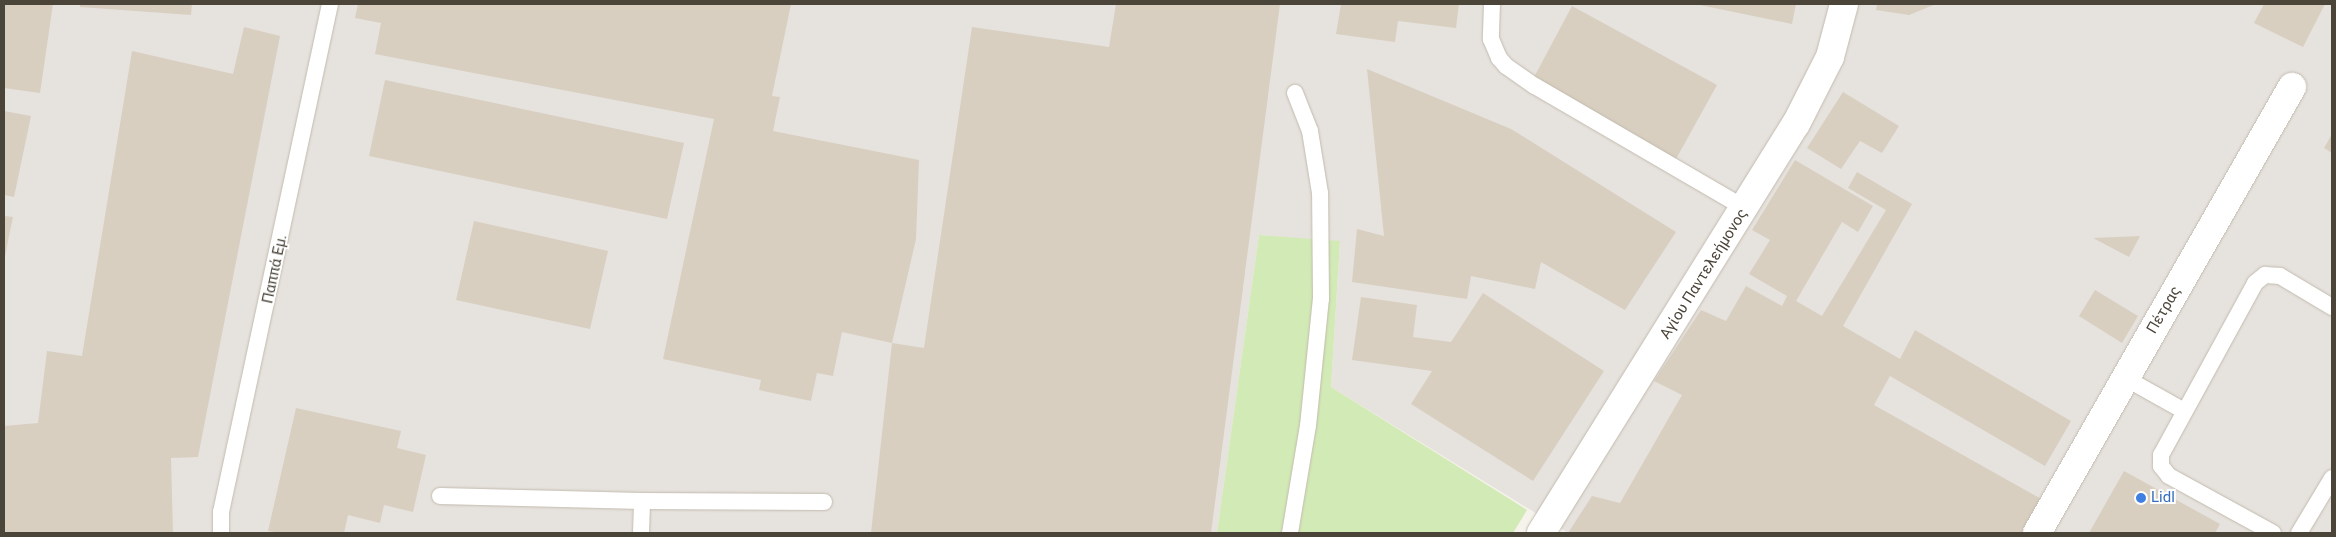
<!DOCTYPE html>
<meta charset="utf-8">
<style>
body{margin:0}
#map{position:relative;width:2336px;height:537px;overflow:hidden;background:#f6f3ec;font-family:Roboto,sans-serif}
div>[style]{position:absolute}
.industrial>*{inset:0;background:#e6e2dd}
.green>*{inset:0;background:#d2eab5}
.building>*{inset:0;background:#d8cfc1}
.roads{filter:drop-shadow(0 0 1px #c2bbae) drop-shadow(0 0 1px #c2bbae)}
.service>*{height:16px;margin:-8px;padding:0 8px;transform-origin:8px;border-radius:8px;background:#fff}
.minor>*{height:28px;margin:-14px;padding:0 14px;transform-origin:14px;border-radius:14px;background:#fff}
.dots>*{width:14px;height:14px;translate:-50% -50%;box-sizing:border-box;border:2px solid #fff;border-radius:50%}
span{translate:-50% -50%;white-space:nowrap;text-align:center;line-height:1.15;-webkit-text-stroke:4px #fff;paint-order:stroke}
.street-label{font-size:15px;color:#4b4439}
.shop-label{font-size:15px;color:#366cbe}
.left{translate:0 -50%;text-align:left}
.frame{position:absolute;inset:0;border:5px solid #4b4439;pointer-events:none}
</style>
<div id="map">
<div class="industrial">
<div style="clip-path:polygon(4px 4px,2332px 4px,2332px 533px,1568px 533px,1331px 387px,1340px 242px,1259px 235px,1217px 533px,4px 533px)"></div>
</div>
<div class="green">
<div style="clip-path:polygon(1259px 235px,1340px 241px,1331px 387px,1527px 510px,1513px 533px,1217px 533px)"></div>
</div>
<div class="building">
<div style="clip-path:polygon(4px 4px,53px 4px,40px 93px,4px 88px)"></div>
<div style="clip-path:polygon(80px 4px,192px 4px,191px 15px,80px 7px)"></div>
<div style="clip-path:polygon(358px 4px,791px 4px,772px 96px,780px 97px,773px 131px,919px 160px,916px 239px,892px 343px,842px 332px,833px 376px,817px 373px,811px 401px,759px 390px,761px 380px,663px 359px,714px 119px,375px 54px,381px 23px,355px 18px)"></div>
<div style="clip-path:polygon(1116px 4px,1280px 4px,1211px 533px,871px 533px,892px 343px,924px 348px,972px 27px,1109px 47px)"></div>
<div style="clip-path:polygon(1341px 4px,1459px 4px,1456px 28px,1398px 21px,1395px 42px,1336px 34px)"></div>
<div style="clip-path:polygon(1695px 4px,1796px 4px,1792px 24px)"></div>
<div style="clip-path:polygon(1877px 4px,1936px 4px,1909px 15px,1876px 10px)"></div>
<div style="clip-path:polygon(2264px 4px,2325px 4px,2303px 47px,2254px 23px)"></div>
<div style="clip-path:polygon(1572px 6px,1717px 85px,1676px 159px,1532px 81px)"></div>
<div style="clip-path:polygon(244px 27px,280px 36px,198px 457px,171px 458px,173px 533px,4px 533px,4px 426px,38px 423px,47px 351px,82px 356px,132px 51px,233px 74px)"></div>
<div style="clip-path:polygon(1367px 69px,1511px 129px,1676px 232px,1625px 310px,1541px 262px,1535px 289px,1471px 276px,1467px 299px,1352px 282px,1357px 229px,1384px 236px)"></div>
<div style="clip-path:polygon(385px 80px,684px 143px,667px 219px,369px 156px)"></div>
<div style="clip-path:polygon(1843px 92px,1899px 126px,1882px 153px,1860px 141px,1841px 169px,1807px 148px)"></div>
<div style="clip-path:polygon(4px 111px,31px 116px,14px 197px,4px 195px)"></div>
<div style="clip-path:polygon(2332px 134px,2332px 153px,2324px 148px)"></div>
<div style="clip-path:polygon(1795px 160px,1873px 206px,1858px 232px,1842px 222px,1796px 301px,1822px 316px,1886px 210px,1848px 188px,1857px 172px,1912px 204px,1843px 326px,1900px 359px,1915px 330px,2071px 421px,2045px 466px,1890px 376px,1874px 405px,2043px 500px,2022px 533px,1568px 533px,1592px 496px,1620px 503px,1682px 395px,1654px 381px,1701px 310px,1726px 321px,1746px 286px,1782px 306px,1787px 296px,1749px 274px,1770px 240px,1752px 230px)"></div>
<div style="clip-path:polygon(4px 216px,13px 217px,5px 256px,4px 256px)"></div>
<div style="clip-path:polygon(474px 221px,608px 251px,590px 329px,456px 300px)"></div>
<div style="clip-path:polygon(2140px 236px,2129px 257px,2093px 238px)"></div>
<div style="clip-path:polygon(2095px 290px,2138px 316px,2122px 343px,2079px 316px)"></div>
<div style="clip-path:polygon(1483px 293px,1604px 371px,1533px 481px,1411px 404px,1432px 371px,1352px 360px,1361px 297px,1417px 305px,1413px 337px,1451px 342px)"></div>
<div style="clip-path:polygon(296px 408px,401px 431px,397px 448px,426px 455px,413px 512px,384px 505px,380px 523px,348px 515px,344px 533px,280px 533px,268px 531px)"></div>
<div style="clip-path:polygon(2124px 471px,2220px 524px,2215px 533px,2089px 533px)"></div>
</div>
<div class="roads">
<div class="service">
<div style="left:1492px;top:4px;width:35px;rotate:92deg"></div>
<div style="left:1491px;top:39px;width:21px;rotate:67deg"></div>
<div style="left:1499px;top:58px;width:11px;rotate:49deg"></div>
<div style="left:1506px;top:66px;width:35px;rotate:35deg"></div>
<div style="left:1535px;top:86px;width:243px;rotate:30.2deg"></div>
<div style="left:2125px;top:378px;width:68px;rotate:29.2deg"></div>
<div style="left:440px;top:496px;width:202px;rotate:1.4deg"></div>
<div style="left:642px;top:501px;width:182px;rotate:0.3deg"></div>
<div style="left:221px;top:533px;width:21px;rotate:-90deg"></div>
<div style="left:221px;top:512px;width:520px;rotate:-77.89deg"></div>
<div style="left:641px;top:533px;width:32px;rotate:-88deg"></div>
<div style="left:1290px;top:533px;width:109px;rotate:-80.5deg"></div>
<div style="left:1308px;top:426px;width:128px;rotate:-84.2deg"></div>
<div style="left:1321px;top:299px;width:106px;rotate:-90.5deg"></div>
<div style="left:1320px;top:193px;width:63px;rotate:-99.2deg"></div>
<div style="left:1310px;top:131px;width:41px;rotate:-111.5deg"></div>
<div style="left:2273px;top:533px;width:119px;rotate:-151.3deg"></div>
<div style="left:2169px;top:476px;width:13px;rotate:-129deg"></div>
<div style="left:2161px;top:466px;width:11px;rotate:-90deg"></div>
<div style="left:2161px;top:455px;width:196px;rotate:-61.3deg"></div>
<div style="left:2255px;top:283px;width:13px;rotate:-39deg"></div>
<div style="left:2265px;top:275px;width:15px;rotate:4deg"></div>
<div style="left:2280px;top:276px;width:61px;rotate:30.8deg"></div>
<div style="left:2299px;top:533px;width:64px;rotate:-59deg"></div>
</div>
<div class="minor">
<div style="left:1541px;top:533px;width:482px;rotate:-58.1deg"></div>
<div style="left:1796px;top:124px;width:75px;rotate:-63.1deg"></div>
<div style="left:1830px;top:57px;width:55px;rotate:-75.2deg"></div>
<div style="left:2037px;top:533px;width:514px;rotate:-60.24deg"></div>
</div>
</div>
<div class="dots">
<div style="left:2141px;top:498px;background:#3f7fe0"></div>
</div>
<div class="street-label">
<span style="left:275px;top:269px;rotate:-78deg">Παππά Εμ.</span>
<span style="left:1704px;top:274px;rotate:-58deg">Αγίου Παντελεήμονος</span>
<span style="left:2164px;top:310px;rotate:-60deg">Πέτρας</span>
</div>
<div class="shop-label">
<span class="left" style="left:2151px;top:498px">Lidl</span>
</div>
<div class="frame"></div>
</div>
